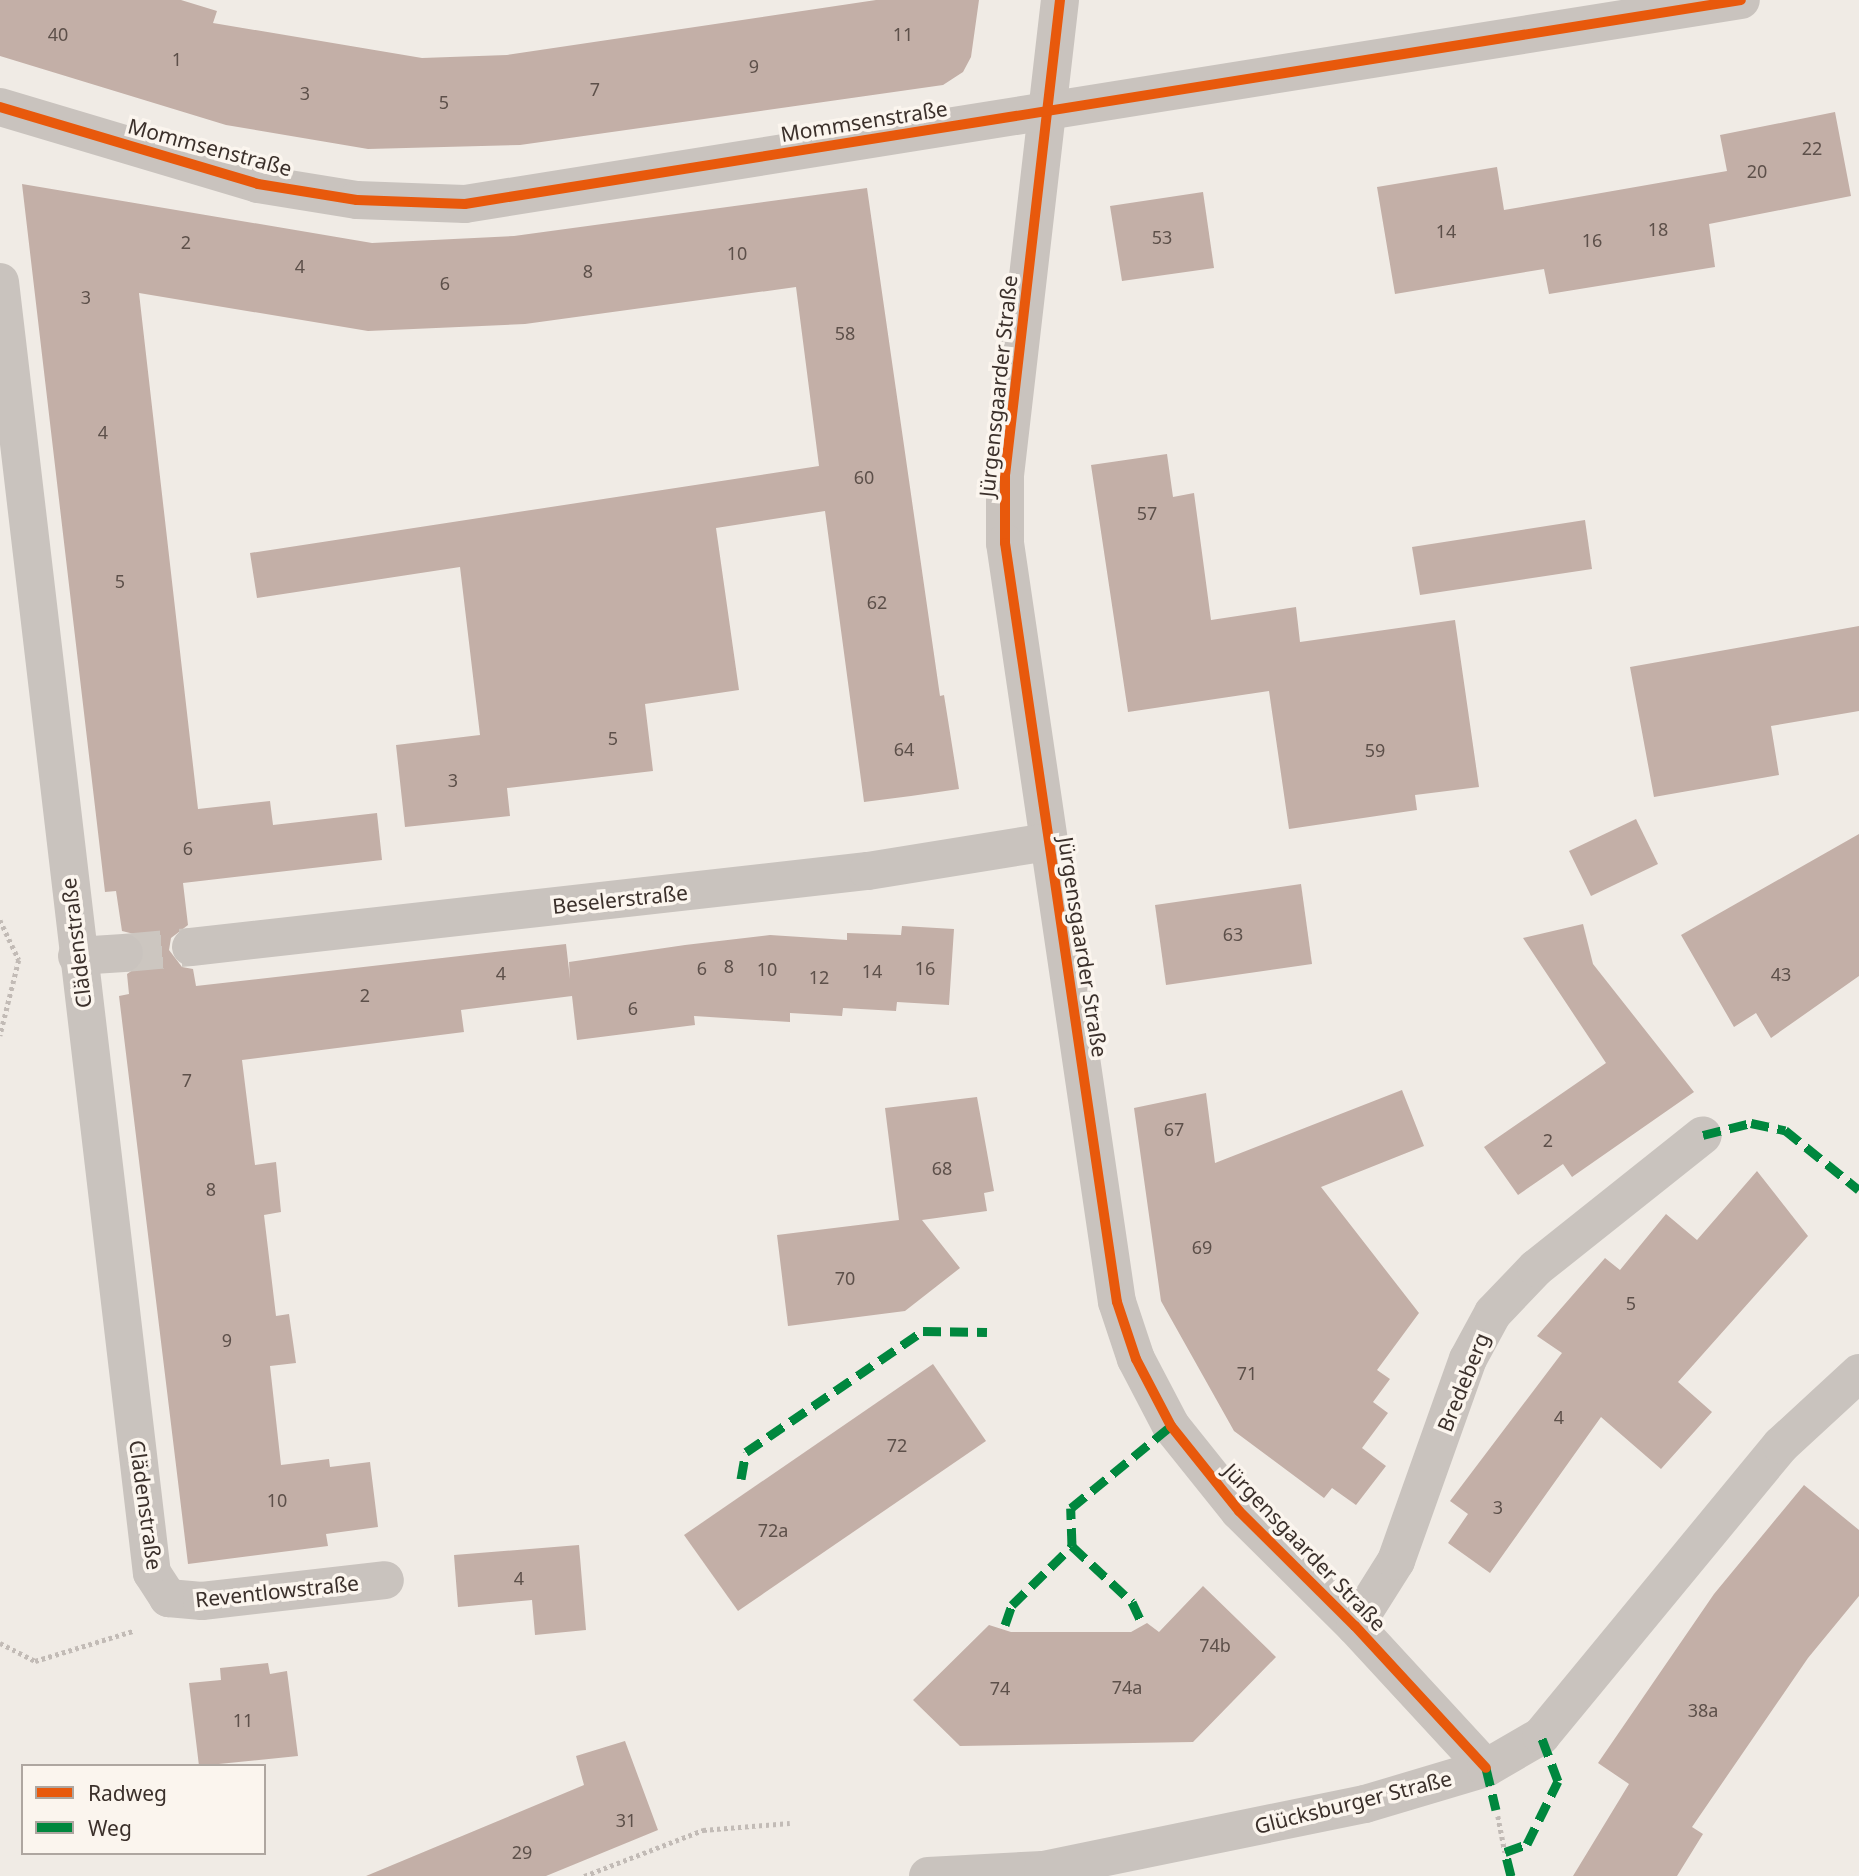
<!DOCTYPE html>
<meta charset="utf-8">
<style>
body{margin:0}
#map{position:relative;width:1859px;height:1876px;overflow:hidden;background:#f0ebe5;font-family:"Noto Sans",sans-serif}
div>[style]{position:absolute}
.building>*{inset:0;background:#c3afa7}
.minor-tunnel>*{height:38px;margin-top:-19px;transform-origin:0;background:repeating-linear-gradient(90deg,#ccc6c0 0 38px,transparent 0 57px)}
.path>*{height:4.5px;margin-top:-2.25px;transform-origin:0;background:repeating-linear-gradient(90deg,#c2bbb6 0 3.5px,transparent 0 7px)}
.minor>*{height:38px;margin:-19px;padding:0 19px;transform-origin:19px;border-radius:19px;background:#c9c3be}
.quiet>*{height:9px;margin-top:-4.5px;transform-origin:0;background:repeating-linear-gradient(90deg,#00873e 0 18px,transparent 0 27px)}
.cycleway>*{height:10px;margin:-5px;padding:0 5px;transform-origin:5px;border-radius:5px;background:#e8590c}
span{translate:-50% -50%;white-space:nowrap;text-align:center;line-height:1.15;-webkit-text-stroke:7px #fbf5ee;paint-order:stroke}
.number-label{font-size:18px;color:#5d504a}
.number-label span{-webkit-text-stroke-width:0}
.street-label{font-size:21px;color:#3b302b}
.legend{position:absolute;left:21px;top:1764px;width:245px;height:91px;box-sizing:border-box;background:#fbf5ee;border:2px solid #aea6a0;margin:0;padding:9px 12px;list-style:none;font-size:21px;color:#3b302b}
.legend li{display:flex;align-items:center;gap:14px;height:35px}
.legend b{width:35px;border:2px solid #aea6a0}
</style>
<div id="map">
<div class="building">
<div style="clip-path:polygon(0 0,181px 0,217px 11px,213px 23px,422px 58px,507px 55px,876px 0,979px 0,971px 57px,963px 72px,943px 85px,520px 145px,368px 149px,226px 125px,0 56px)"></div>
<div style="clip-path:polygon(1835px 112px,1851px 196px,1709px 224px,1715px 267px,1549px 294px,1544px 269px,1395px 294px,1377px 187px,1497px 167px,1504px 210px,1727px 171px,1720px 135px)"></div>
<div style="clip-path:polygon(22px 184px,372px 243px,514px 236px,867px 188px,940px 696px,944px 695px,959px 789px,911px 796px,864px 802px,825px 511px,716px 528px,739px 690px,645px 704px,653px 771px,507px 788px,510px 816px,405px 827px,396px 745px,480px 735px,460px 567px,257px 598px,250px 553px,819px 466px,796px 287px,525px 324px,368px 331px,139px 293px,198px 809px,270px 801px,273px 825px,377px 813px,382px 860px,183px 883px,188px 925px,171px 938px,169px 950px,182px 967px,193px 969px,196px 986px,566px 944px,570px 979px,569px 962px,685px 945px,770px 935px,847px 940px,847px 933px,901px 935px,902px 926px,954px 929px,949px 1005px,897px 1002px,896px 1011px,843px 1008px,842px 1016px,790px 1013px,790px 1022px,694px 1016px,695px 1025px,577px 1040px,572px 996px,461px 1010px,464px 1032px,242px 1060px,255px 1165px,276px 1162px,281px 1212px,264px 1215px,276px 1316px,289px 1314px,296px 1363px,270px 1366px,281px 1465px,329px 1459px,330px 1467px,370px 1462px,378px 1527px,326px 1534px,328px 1546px,188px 1564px,119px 996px,129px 994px,127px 974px,143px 963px,146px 951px,134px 934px,122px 931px,116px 891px,105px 892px)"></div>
<div style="clip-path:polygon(1203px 192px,1214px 268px,1122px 281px,1110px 206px)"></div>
<div style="clip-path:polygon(1167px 454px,1173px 497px,1194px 493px,1211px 620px,1296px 607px,1300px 642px,1455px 620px,1479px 787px,1415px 795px,1417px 810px,1289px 829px,1269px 691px,1128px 712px,1091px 465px)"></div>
<div style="clip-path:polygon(1585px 520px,1592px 569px,1420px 595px,1412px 547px)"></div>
<div style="clip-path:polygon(1859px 626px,1859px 711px,1771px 726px,1779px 775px,1654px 797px,1630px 667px)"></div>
<div style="clip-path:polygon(1636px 819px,1658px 864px,1591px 896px,1569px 851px)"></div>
<div style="clip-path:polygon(1859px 834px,1859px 976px,1771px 1038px,1756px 1013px,1734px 1027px,1681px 935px)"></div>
<div style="clip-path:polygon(1301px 884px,1312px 964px,1166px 985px,1155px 905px)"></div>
<div style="clip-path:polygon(1583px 924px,1593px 964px,1694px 1092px,1572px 1177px,1563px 1164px,1518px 1195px,1484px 1147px,1606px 1063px,1523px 938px)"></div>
<div style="clip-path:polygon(1402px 1090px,1424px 1146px,1321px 1187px,1419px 1313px,1377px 1370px,1390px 1379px,1373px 1402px,1388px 1413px,1362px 1448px,1386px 1466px,1356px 1505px,1332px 1488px,1324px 1498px,1234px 1431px,1161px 1301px,1134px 1108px,1206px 1093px,1215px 1163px)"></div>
<div style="clip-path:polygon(977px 1097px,994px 1191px,984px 1193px,987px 1211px,922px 1220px,960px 1268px,905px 1311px,788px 1326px,777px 1235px,899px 1220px,885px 1108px)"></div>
<div style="clip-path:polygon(1757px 1171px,1808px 1236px,1678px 1382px,1712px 1412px,1661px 1469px,1601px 1417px,1490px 1573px,1448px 1543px,1468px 1514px,1450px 1501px,1562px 1353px,1537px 1336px,1605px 1258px,1620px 1270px,1666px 1214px,1697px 1240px)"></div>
<div style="clip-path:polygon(933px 1364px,986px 1441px,738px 1611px,684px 1535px)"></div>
<div style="clip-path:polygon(1804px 1485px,1859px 1530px,1859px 1596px,1808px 1658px,1692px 1827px,1703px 1834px,1677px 1876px,1573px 1876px,1629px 1784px,1598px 1763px,1714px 1594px)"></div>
<div style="clip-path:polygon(579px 1545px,586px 1630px,535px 1635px,532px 1600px,458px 1607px,454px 1555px)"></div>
<div style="clip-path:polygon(1203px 1586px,1276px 1657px,1193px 1742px,960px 1746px,913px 1700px,989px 1625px,1011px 1632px,1131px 1632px,1147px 1623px,1159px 1632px)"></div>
<div style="clip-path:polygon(268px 1663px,270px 1674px,287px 1671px,298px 1756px,199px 1766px,189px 1683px,221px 1680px,220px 1668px)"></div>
<div style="clip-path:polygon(625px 1741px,658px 1830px,546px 1876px,366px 1876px,584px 1785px,576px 1756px)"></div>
</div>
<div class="minor-tunnel">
<div style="left:124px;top:953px;width:67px;rotate:-5.1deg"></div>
</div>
<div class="path">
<div style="left:0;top:920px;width:44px;rotate:64.6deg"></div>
<div style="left:19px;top:960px;width:78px;rotate:104deg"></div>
<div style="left:0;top:1643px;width:39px;rotate:27deg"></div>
<div style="left:35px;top:1661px;width:102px;rotate:-17deg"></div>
<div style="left:1498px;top:1816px;width:37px;rotate:79deg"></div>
<div style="left:584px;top:1876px;width:128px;rotate:-21.1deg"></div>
<div style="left:703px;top:1830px;width:87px;rotate:-4.6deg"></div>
</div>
<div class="minor">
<div style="left:1060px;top:0;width:477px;rotate:96.6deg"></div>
<div style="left:1005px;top:474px;width:69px;rotate:90deg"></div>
<div style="left:1005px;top:543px;width:767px;rotate:81.61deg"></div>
<div style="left:1117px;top:1302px;width:60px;rotate:71.6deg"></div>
<div style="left:1136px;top:1359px;width:76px;rotate:62.4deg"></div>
<div style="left:1171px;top:1426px;width:109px;rotate:51.3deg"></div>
<div style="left:1239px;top:1511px;width:163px;rotate:44.8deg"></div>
<div style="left:1355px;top:1626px;width:193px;rotate:47.3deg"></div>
<div style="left:0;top:107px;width:269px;rotate:16.6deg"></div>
<div style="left:258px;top:184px;width:100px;rotate:9.2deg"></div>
<div style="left:357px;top:200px;width:108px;rotate:2.1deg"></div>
<div style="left:465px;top:204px;width:1292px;rotate:-9.08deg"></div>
<div style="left:0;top:282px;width:1300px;rotate:83.29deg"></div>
<div style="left:152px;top:1573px;width:30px;rotate:57deg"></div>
<div style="left:168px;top:1598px;width:34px;rotate:5deg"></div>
<div style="left:202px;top:1601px;width:184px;rotate:-6.5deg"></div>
<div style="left:191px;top:947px;width:681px;rotate:-6.41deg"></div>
<div style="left:868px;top:871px;width:182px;rotate:-9.2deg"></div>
<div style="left:77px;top:956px;width:47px;rotate:-3.7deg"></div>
<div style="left:1355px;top:1626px;width:77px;rotate:-57.8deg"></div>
<div style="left:1396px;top:1561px;width:214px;rotate:-70.4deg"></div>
<div style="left:1468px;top:1359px;width:52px;rotate:-61.5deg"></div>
<div style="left:1493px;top:1313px;width:62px;rotate:-46.3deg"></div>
<div style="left:1536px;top:1268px;width:213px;rotate:-38.5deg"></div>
<div style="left:928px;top:1876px;width:115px;rotate:-3deg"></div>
<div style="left:1043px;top:1870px;width:329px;rotate:-11.6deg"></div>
<div style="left:1365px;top:1804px;width:126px;rotate:-16.6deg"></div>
<div style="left:1486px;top:1768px;width:64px;rotate:-30.2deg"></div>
<div style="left:1541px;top:1736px;width:377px;rotate:-50.5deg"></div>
<div style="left:1781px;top:1445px;width:106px;rotate:-42.7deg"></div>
</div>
<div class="quiet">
<div style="left:1703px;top:1135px;width:49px;rotate:-14deg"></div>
<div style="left:1751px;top:1123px;width:35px;rotate:12deg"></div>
<div style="left:1785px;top:1130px;width:95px;rotate:39deg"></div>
<div style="left:741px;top:1479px;width:27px;rotate:-80deg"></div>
<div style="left:746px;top:1452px;width:214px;rotate:-34.4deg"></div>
<div style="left:923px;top:1331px;width:64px;rotate:0.9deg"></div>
<div style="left:1072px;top:1546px;width:38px;rotate:-92deg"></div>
<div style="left:1071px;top:1508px;width:129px;rotate:-39.4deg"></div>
<div style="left:1005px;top:1625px;width:21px;rotate:-71deg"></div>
<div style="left:1012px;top:1605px;width:84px;rotate:-44.5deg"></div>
<div style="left:1072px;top:1546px;width:82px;rotate:43deg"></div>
<div style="left:1132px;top:1602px;width:19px;rotate:65deg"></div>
<div style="left:1486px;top:1768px;width:43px;rotate:76.6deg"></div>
<div style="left:1511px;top:1876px;width:25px;rotate:-104deg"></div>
<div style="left:1505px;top:1852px;width:23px;rotate:-20deg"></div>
<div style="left:1527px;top:1844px;width:70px;rotate:-63.8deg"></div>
<div style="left:1558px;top:1781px;width:48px;rotate:-110.7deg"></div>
</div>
<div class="cycleway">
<div style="left:1060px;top:0;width:477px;rotate:96.6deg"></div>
<div style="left:1005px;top:474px;width:69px;rotate:90deg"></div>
<div style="left:1005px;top:543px;width:767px;rotate:81.61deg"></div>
<div style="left:1117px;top:1302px;width:60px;rotate:71.6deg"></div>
<div style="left:1136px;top:1359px;width:76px;rotate:62.4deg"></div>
<div style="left:1171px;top:1426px;width:109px;rotate:51.3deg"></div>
<div style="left:1239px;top:1511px;width:163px;rotate:44.8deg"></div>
<div style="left:1355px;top:1626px;width:193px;rotate:47.3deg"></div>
<div style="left:0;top:107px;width:269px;rotate:16.6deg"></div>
<div style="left:258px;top:184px;width:100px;rotate:9.2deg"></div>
<div style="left:357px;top:200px;width:108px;rotate:2.1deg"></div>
<div style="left:465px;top:204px;width:1292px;rotate:-9.08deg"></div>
</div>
<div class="number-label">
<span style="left:58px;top:34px">40</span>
<span style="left:903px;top:34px">11</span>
<span style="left:177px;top:59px">1</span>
<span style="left:754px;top:66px">9</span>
<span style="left:595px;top:89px">7</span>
<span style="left:305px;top:93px">3</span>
<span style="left:444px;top:102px">5</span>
<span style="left:1812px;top:148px">22</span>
<span style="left:1757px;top:171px">20</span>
<span style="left:1658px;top:229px">18</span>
<span style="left:1446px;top:231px">14</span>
<span style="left:1162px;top:237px">53</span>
<span style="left:1592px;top:240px">16</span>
<span style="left:186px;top:242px">2</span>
<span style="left:737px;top:253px">10</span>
<span style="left:300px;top:266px">4</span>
<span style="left:588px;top:271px">8</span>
<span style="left:445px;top:283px">6</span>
<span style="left:86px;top:297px">3</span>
<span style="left:845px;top:333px">58</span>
<span style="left:103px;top:432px">4</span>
<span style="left:864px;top:477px">60</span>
<span style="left:1147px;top:513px">57</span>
<span style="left:120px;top:581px">5</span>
<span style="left:877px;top:602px">62</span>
<span style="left:613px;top:738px">5</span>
<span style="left:904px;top:749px">64</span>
<span style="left:1375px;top:750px">59</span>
<span style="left:453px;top:780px">3</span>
<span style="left:188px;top:848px">6</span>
<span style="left:1233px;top:934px">63</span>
<span style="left:729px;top:966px">8</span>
<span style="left:702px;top:968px">6</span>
<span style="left:925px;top:968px">16</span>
<span style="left:767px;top:969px">10</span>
<span style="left:872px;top:971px">14</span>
<span style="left:501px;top:973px">4</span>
<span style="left:1781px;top:974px">43</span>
<span style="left:819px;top:977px">12</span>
<span style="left:365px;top:995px">2</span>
<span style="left:633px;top:1008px">6</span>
<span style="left:187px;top:1080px">7</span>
<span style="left:1174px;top:1129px">67</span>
<span style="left:1548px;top:1140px">2</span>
<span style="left:942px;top:1168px">68</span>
<span style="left:211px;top:1189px">8</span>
<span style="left:1202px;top:1247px">69</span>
<span style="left:845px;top:1278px">70</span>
<span style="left:1631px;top:1303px">5</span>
<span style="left:227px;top:1340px">9</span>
<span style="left:1247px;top:1373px">71</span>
<span style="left:1559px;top:1417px">4</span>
<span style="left:897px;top:1445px">72</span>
<span style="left:277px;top:1500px">10</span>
<span style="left:1498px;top:1507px">3</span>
<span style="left:773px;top:1530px">72a</span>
<span style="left:519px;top:1578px">4</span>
<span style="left:1215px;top:1645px">74b</span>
<span style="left:1127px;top:1687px">74a</span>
<span style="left:1000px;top:1688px">74</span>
<span style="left:1703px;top:1710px">38a</span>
<span style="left:243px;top:1720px">11</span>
<span style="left:626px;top:1820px">31</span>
<span style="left:522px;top:1852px">29</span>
</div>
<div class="street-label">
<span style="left:864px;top:121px;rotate:-9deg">Mommsenstraße</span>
<span style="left:210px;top:147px;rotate:15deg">Mommsenstraße</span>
<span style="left:998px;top:386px;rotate:-84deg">Jürgensgaarder Straße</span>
<span style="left:620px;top:899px;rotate:-6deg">Beselerstraße</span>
<span style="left:76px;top:943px;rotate:-97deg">Clädenstraße</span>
<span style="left:1083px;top:947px;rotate:81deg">Jürgensgaarder Straße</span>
<span style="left:1463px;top:1382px;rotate:-68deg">Bredeberg</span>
<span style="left:146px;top:1505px;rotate:82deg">Clädenstraße</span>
<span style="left:1305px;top:1547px;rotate:46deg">Jürgensgaarder Straße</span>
<span style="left:277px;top:1591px;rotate:-6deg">Reventlowstraße</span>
<span style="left:1353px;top:1802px;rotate:-14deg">Glücksburger Straße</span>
</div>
<ul class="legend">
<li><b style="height:9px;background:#e8590c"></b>Radweg</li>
<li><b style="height:9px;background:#00873e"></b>Weg</li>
</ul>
</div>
